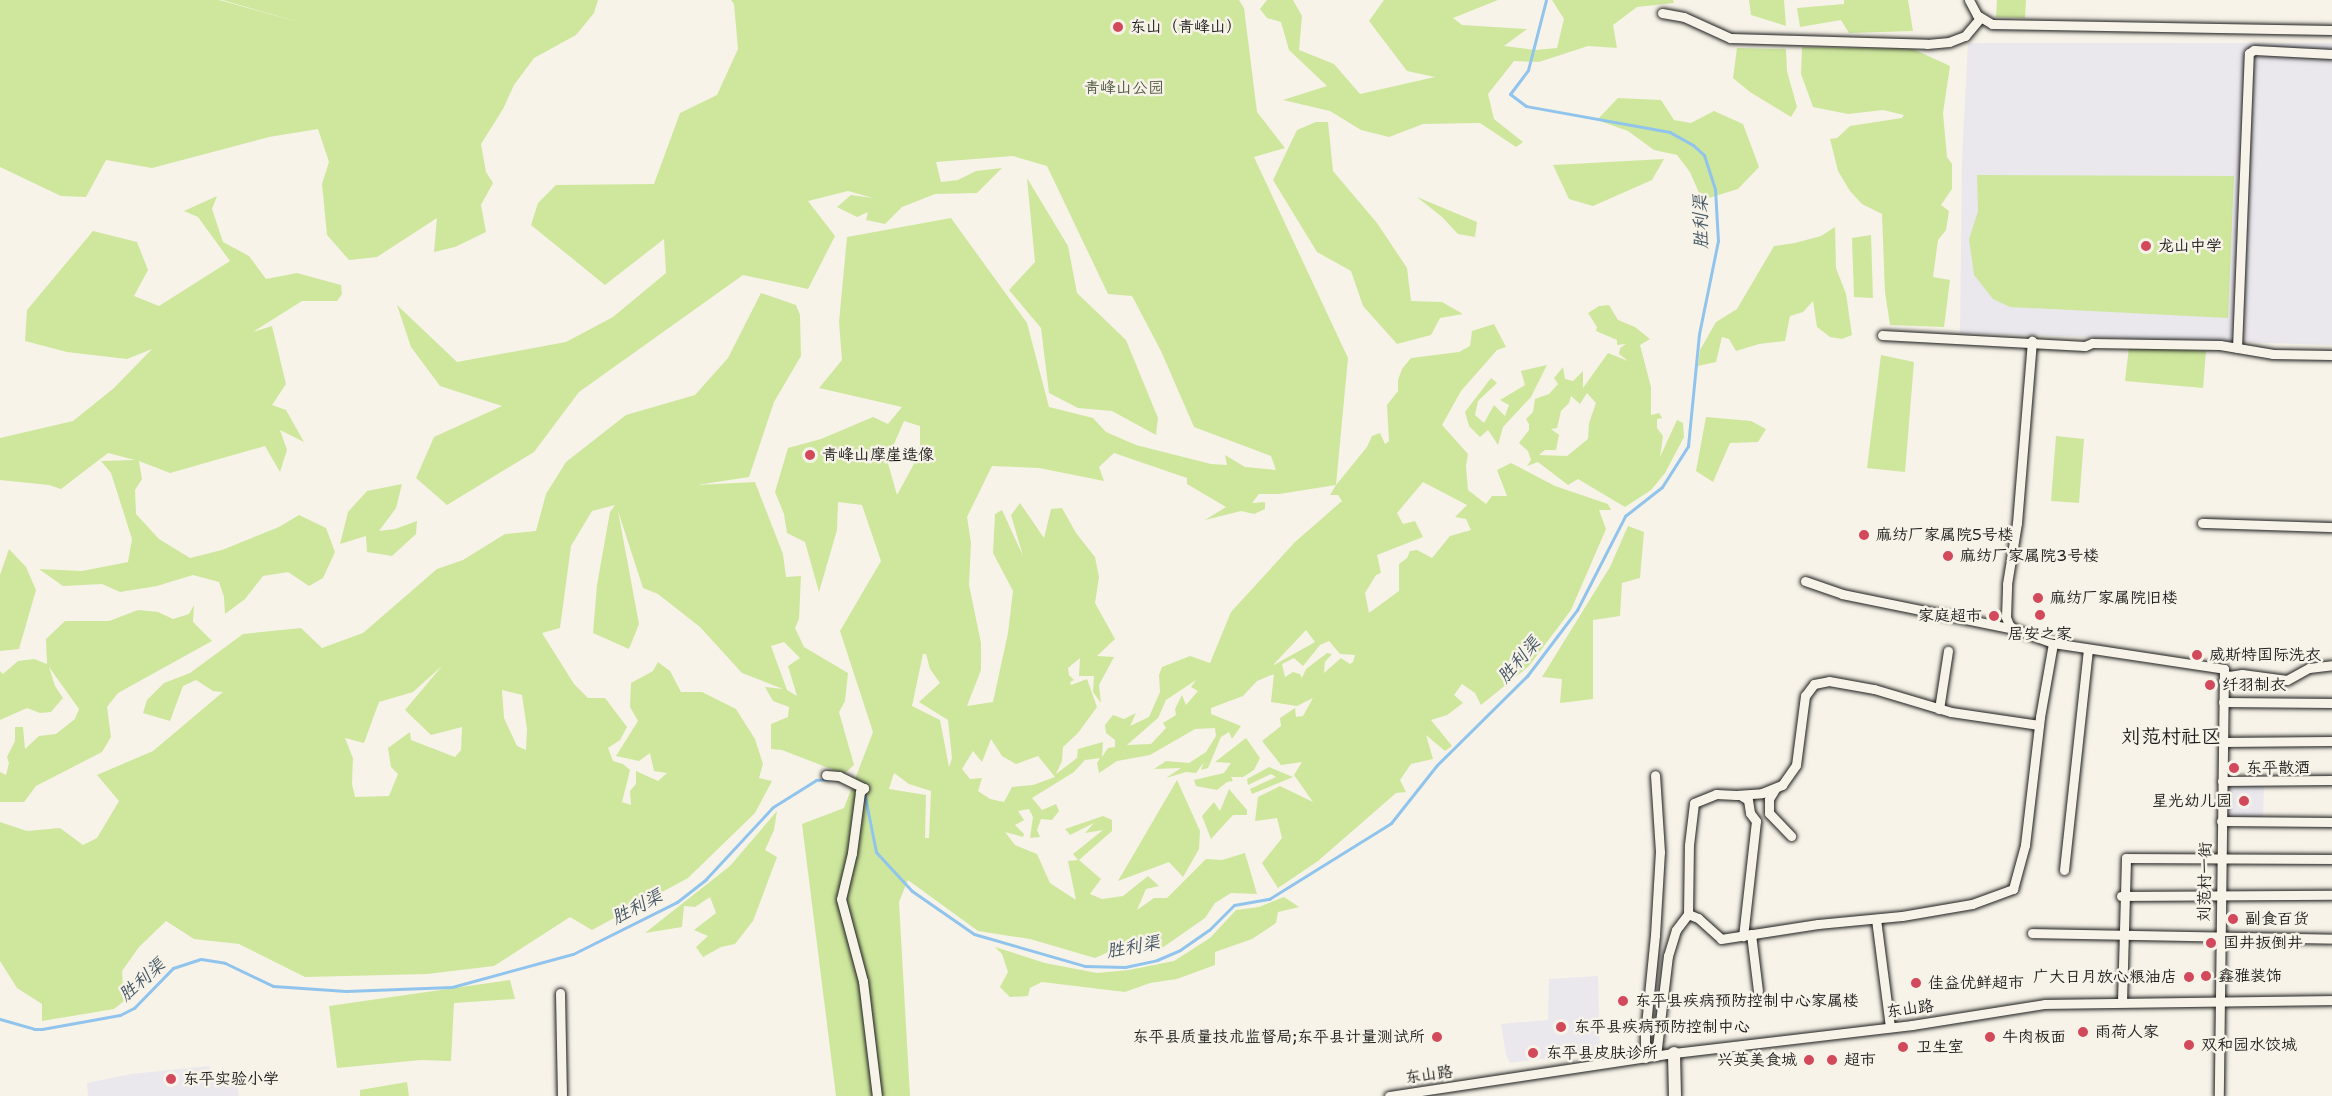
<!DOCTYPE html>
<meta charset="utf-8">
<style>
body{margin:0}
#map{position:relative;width:2332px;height:1096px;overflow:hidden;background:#f7f3e8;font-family:"Shantell Sans","LXGW WenKai TC",sans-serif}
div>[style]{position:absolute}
.built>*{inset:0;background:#eae8ed}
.green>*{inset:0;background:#cee79d}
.stream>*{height:3px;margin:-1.5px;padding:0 1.5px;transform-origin:1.5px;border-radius:1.5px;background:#91c4ed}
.roads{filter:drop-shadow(0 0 2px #1c1c1c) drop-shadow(0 0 2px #1c1c1c)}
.minor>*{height:9px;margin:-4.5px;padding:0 4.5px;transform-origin:4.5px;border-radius:4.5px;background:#f7f3e8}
.major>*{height:12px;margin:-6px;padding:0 6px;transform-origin:6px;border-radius:6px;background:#f7f3e8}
.dots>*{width:16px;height:16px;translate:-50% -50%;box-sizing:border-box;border:3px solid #f7f3e8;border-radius:50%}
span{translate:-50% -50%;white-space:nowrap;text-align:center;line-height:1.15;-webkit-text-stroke:5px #f7f3e8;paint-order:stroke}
.poi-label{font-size:16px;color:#1c1c1c}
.left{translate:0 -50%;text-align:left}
.right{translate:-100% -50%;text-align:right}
.park-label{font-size:16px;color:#515943}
.street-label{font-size:16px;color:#1c1c1c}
.water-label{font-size:18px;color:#455765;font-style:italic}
.quarter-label{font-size:20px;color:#1c1c1c}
</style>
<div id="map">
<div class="built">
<div style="clip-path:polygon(1968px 43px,2332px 43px,2332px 345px,1960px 333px,1962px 158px)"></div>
<div style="clip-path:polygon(2264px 783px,2263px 819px,2224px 818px,2225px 784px)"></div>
<div style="clip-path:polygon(1598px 976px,1600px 1052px,1510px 1063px,1506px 1055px,1501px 1024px,1548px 1020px,1549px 979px)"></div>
<div style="clip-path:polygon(209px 1066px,212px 1073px,235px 1072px,239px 1096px,88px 1096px,87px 1083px,131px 1074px)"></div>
</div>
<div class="green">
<div style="clip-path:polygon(0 0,219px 0,306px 24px,222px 0,598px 0,594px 13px,576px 35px,534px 58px,514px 85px,503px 109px,481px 144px,486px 172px,493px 183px,481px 205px,486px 232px,455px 247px,434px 252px,437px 218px,377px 257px,349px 260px,327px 235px,322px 184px,329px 162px,318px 129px,269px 137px,152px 168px,106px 160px,86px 197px,61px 196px,0 167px)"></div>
<div style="clip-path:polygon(evenodd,731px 0,1239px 0,1244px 8px,1257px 112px,1285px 148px,1254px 157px,1348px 358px,1336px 485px,1367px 447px,1372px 436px,1380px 433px,1385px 444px,1389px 441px,1387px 405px,1398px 391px,1398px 380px,1402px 369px,1411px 358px,1459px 352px,1470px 346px,1472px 331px,1494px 324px,1506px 347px,1497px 350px,1461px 391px,1442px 425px,1468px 454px,1466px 466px,1468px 490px,1486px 504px,1492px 496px,1507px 496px,1497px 470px,1511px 463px,1555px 486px,1608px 504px,1611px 510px,1599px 510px,1606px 529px,1571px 610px,1529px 666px,1481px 705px,1475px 693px,1462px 684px,1454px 695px,1463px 703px,1447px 715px,1431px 720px,1452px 746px,1445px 751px,1426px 735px,1433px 759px,1411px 764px,1400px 780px,1406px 792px,1396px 793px,1318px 861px,1278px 888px,1262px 863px,1282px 838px,1277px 818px,1255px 821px,1258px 797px,1280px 786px,1313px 802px,1294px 775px,1302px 762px,1281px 765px,1262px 741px,1281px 726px,1280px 718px,1295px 708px,1296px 717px,1303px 716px,1313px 698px,1297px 706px,1271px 702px,1274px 674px,1257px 681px,1243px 696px,1211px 708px,1211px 714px,1241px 726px,1232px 739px,1229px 732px,1221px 737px,1208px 768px,1201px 770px,1204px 762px,1196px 773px,1186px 772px,1166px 778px,1181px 768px,1154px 769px,1166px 761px,1189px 763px,1206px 752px,1216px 736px,1215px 728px,1195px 729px,1150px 755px,1117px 761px,1099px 773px,1097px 763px,1100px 758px,1085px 760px,1074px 772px,1032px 798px,1042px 810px,1056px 804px,1059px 811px,1052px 820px,1041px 819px,1037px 830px,1040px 837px,1030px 838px,1033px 817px,1029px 809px,1018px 811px,1024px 820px,1015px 825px,1024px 834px,1023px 837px,1005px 832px,1015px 845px,1037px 854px,1050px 883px,1076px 900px,1068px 861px,1078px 860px,1073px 854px,1103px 830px,1085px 833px,1094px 823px,1070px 835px,1065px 829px,1103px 816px,1112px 820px,1112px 831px,1079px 860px,1101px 879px,1090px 894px,1102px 899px,1123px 896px,1148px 876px,1159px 886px,1146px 889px,1137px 910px,1154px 898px,1167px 898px,1206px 859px,1222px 860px,1245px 853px,1257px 894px,1231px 893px,1215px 903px,1205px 918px,1162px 948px,1113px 950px,1095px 958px,1030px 939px,978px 931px,908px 880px,899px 902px,910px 1096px,836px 1096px,802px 824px,844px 808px,873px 732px,840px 631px,881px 561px,862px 505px,838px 502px,837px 530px,819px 592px,805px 542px,787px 533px,784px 514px,775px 492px,788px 448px,821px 439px,873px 417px,888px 424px,902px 407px,819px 388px,842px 360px,839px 322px,847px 237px,951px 218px,1027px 323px,1049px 407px,1093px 418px,1106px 432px,1136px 445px,1211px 464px,1227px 465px,1225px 455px,1245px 467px,1276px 470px,1271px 456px,1194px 427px,1161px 351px,1132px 296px,1108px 294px,1047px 166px,1013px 156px,936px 162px,941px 182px,958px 180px,976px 171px,1002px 168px,977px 193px,935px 194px,902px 207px,885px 224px,866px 220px,868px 212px,857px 217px,837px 207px,851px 195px,873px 198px,848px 191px,808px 201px,835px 236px,808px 289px,743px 275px,579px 392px,534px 452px,447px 505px,416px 478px,434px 437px,502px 406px,440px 386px,411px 347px,397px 305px,457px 362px,566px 342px,613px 317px,666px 273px,664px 239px,605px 285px,531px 225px,538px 203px,556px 185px,654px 184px,680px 113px,717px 95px,738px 49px,734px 4px,731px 0,904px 421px,920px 426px,920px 446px,915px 462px,897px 495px,887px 460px,904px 421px,731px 0,1114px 453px,1187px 478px,1187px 484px,1226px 507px,1205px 520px,1241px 511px,1254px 514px,1265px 509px,1265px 502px,1252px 503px,1259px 494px,1279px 494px,1336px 485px,1330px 495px,1338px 495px,1342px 501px,1295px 542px,1231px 612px,1210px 663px,1190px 656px,1162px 667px,1159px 675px,1160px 692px,1149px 717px,1130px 726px,1136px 713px,1124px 719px,1113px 715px,1105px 725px,1106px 733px,1115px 740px,1115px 747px,1108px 748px,1102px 757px,1103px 742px,1078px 749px,1077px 758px,1056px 774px,1062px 761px,1063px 747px,1078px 733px,1097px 707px,1087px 679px,1071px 685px,1070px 682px,1074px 680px,1069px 675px,1068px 668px,1080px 658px,1079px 676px,1094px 676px,1093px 692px,1101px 703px,1099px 685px,1114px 657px,1097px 656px,1115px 639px,1095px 603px,1099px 577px,1095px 557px,1076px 533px,1062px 508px,1051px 509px,1044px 538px,1020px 503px,1011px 515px,1023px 556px,1002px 510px,995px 514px,993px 553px,1013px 591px,1008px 633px,993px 702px,967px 706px,981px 670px,981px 643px,969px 585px,971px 543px,967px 517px,992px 466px,1039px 468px,1104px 481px,1099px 467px,1114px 453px,731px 0,1423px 482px,1467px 505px,1455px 517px,1466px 519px,1471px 530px,1450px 536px,1432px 558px,1417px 550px,1410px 551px,1407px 558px,1399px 564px,1399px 591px,1369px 613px,1365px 593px,1376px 575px,1381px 573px,1377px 555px,1423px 537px,1415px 521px,1403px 524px,1397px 513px,1423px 482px,731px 0,1306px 630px,1315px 642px,1274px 665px,1274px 664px,1306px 630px,731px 0,1329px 641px,1340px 654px,1355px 655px,1353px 662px,1350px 664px,1341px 658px,1324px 673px,1325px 662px,1332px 654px,1327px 653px,1306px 669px,1302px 678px,1300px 674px,1293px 672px,1285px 677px,1282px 664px,1294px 658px,1303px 666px,1320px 645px,1329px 641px,731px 0,923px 654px,926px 654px,930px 669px,940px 683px,919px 702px,948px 720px,952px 758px,949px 767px,940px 720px,912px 706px,923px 654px,731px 0,1196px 680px,1191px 687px,1198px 691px,1186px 705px,1182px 695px,1175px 709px,1176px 715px,1163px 723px,1166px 728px,1151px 744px,1127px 745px,1158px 718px,1166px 700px,1196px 680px,731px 0,991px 739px,1002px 756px,1016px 764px,1038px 756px,1055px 777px,1033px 785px,1012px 787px,1004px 802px,990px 799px,978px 791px,982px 778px,970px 779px,962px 769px,973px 751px,982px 762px,991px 739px,731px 0,894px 773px,909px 784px,931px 791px,929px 838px,925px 838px,926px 795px,889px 789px,894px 773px)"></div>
<div style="clip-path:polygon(1267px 0,1293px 0,1302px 16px,1299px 50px,1334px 64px,1360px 94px,1435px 77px,1407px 71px,1369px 21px,1384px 0,1498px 0,1453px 18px,1462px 25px,1527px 29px,1504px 46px,1535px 50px,1557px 48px,1564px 19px,1552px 0,1673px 0,1674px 3px,1637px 7px,1613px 25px,1617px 48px,1588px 46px,1539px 62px,1514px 61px,1488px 94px,1494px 119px,1523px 142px,1516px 147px,1480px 123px,1423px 124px,1389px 137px,1361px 130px,1330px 111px,1283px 100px,1327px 86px,1289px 50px,1281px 22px,1267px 18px,1260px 9px)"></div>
<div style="clip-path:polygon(1749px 0,1784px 0,1786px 26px,1751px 15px)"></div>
<div style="clip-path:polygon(1844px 0,1908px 0,1913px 31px,1849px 33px,1841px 20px,1800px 27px,1797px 8px,1844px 4px)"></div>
<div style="clip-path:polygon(1997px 0,2026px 0,2025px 18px,1996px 17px)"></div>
<div style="clip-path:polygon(1802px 47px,1913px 49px,1950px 66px,1943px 113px,1947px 157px,1952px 164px,1952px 189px,1941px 205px,1949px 211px,1946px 230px,1938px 240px,1933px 277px,1950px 280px,1944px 327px,1890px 325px,1885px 292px,1882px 214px,1862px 204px,1850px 191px,1838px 171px,1830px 139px,1837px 138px,1850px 126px,1902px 118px,1904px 115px,1883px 110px,1848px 114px,1813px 107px,1801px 74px)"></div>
<div style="clip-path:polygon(1737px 48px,1786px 49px,1787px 71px,1797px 107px,1791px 117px,1750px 92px,1733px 78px)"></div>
<div style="clip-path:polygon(1618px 98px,1661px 100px,1674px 120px,1691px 123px,1714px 111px,1743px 124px,1759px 167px,1738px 189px,1702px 200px,1690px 172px,1677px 155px,1654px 150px,1628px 131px,1597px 120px)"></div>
<div style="clip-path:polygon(1316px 122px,1328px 122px,1333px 171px,1377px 223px,1407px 268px,1411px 301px,1442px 302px,1463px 314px,1440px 318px,1431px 335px,1397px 344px,1363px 306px,1351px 271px,1317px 252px,1273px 180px,1297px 130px)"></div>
<div style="clip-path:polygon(1664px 159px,1652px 180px,1593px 206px,1569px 199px,1553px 165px)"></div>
<div style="clip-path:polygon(1977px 175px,2234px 176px,2228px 318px,2010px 307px,1993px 299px,1974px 275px,1969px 239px,1978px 211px)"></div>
<div style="clip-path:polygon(1027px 178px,1068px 246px,1077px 293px,1126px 340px,1158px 418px,1156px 435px,1112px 411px,1078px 408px,1049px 393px,1041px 328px,1009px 290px,1035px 262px)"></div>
<div style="clip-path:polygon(217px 196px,212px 209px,223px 242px,249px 256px,266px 279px,297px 273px,341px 285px,342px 294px,337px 301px,302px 301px,253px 332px,272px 326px,286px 384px,272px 405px,286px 410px,304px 442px,280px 430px,287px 450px,280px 472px,265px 446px,170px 473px,139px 461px,142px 479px,135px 490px,136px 514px,159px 539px,190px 558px,222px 550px,279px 527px,299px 515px,326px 528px,335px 552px,323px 578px,309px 586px,288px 572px,263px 576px,245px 599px,225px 614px,224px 597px,219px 582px,193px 575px,157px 586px,120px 592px,102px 584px,63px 586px,39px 569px,82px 571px,128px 562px,132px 539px,111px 473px,101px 461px,135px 460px,108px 453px,61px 489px,49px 485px,0 480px,0 438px,73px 421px,114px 388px,152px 349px,127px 359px,67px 352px,25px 341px,27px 310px,93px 231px,137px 242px,148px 270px,134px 296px,159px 306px,230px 261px,198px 217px,184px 211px)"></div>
<div style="clip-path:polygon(1417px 197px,1477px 222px,1475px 237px,1458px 234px,1442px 217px)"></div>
<div style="clip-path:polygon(1835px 227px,1836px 268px,1846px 294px,1852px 335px,1842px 339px,1830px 337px,1817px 327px,1813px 301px,1803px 312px,1790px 316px,1785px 341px,1759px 344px,1736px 351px,1729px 339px,1722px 337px,1716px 362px,1698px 366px,1700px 350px,1716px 322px,1737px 309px,1774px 246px,1795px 243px,1821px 236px)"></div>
<div style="clip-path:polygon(1871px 235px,1873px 298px,1854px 297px,1852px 238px)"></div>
<div style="clip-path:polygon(evenodd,761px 293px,796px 305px,800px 315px,801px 356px,774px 402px,749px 477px,697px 485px,755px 482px,783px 554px,786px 577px,801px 576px,799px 619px,795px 628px,804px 647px,848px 673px,845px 701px,839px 712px,854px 765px,844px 774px,782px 750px,771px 749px,771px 724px,788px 717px,789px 707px,773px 701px,765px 687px,783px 689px,742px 673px,700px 627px,658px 594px,643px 588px,618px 511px,639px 624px,629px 649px,593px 633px,597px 585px,610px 512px,615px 505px,592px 511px,571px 546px,560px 628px,542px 633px,574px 684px,588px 698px,605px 698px,627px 727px,620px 740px,608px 748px,613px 761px,623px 764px,630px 770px,622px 802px,631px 805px,630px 791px,636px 784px,636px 771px,658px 781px,667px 773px,654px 771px,650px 753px,639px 761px,616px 756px,638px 721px,630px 707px,631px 683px,653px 671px,658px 662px,670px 671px,681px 692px,702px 692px,736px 709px,755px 739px,763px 764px,759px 778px,772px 781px,755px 813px,688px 878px,592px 930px,570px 917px,494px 966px,427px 974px,305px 977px,239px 944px,194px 939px,166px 921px,139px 947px,122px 971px,123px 986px,137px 985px,124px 1001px,114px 1009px,42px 1021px,42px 1004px,17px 988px,0 961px,0 822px,27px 831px,60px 828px,83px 845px,97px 838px,119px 801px,97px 775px,153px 751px,223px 692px,213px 691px,196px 680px,183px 686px,170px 721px,143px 713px,147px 700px,164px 683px,190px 673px,243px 634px,301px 628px,322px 648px,363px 633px,437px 569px,463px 560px,505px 534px,536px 531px,546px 494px,566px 462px,626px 415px,695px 395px,728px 358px,761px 293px,784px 642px,800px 658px,788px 666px,797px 696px,787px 690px,771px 646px,784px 642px,761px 293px,442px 666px,405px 710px,431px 735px,462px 727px,461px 750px,455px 757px,411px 740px,410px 732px,388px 748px,391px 767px,398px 774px,389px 796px,355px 797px,352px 784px,353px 758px,345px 738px,364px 743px,379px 702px,413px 692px,442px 666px,761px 293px,502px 690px,522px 695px,527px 729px,526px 750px,517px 746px,504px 718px,502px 690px)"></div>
<div style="clip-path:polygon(evenodd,1609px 305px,1618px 320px,1635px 327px,1650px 339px,1640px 345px,1651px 387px,1651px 415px,1659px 413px,1662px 418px,1657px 419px,1657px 428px,1663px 436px,1660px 457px,1677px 420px,1683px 423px,1684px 437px,1665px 473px,1651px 490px,1625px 507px,1578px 479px,1568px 485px,1538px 462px,1527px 466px,1531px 460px,1528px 451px,1519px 443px,1529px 430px,1529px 424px,1526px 419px,1533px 412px,1535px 399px,1549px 394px,1558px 384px,1554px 378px,1563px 367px,1565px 379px,1573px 381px,1583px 371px,1583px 388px,1608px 353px,1628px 361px,1619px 354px,1620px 348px,1626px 344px,1617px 345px,1617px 340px,1596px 331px,1597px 327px,1588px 313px,1599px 306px,1609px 305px,1587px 393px,1596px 403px,1589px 423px,1588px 439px,1567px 456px,1539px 455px,1545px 450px,1556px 450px,1559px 435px,1551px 429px,1557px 428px,1561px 411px,1569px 403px,1571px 396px,1580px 404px,1587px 393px)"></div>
<div style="clip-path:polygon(2129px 347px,2206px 351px,2203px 388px,2125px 381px)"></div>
<div style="clip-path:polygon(1881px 355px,1914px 362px,1905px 472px,1867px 468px)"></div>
<div style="clip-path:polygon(1547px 365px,1531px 397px,1503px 427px,1498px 445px,1488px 430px,1480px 437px,1469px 426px,1465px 412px,1491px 378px,1497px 383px,1478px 401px,1475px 415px,1484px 423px,1494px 405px,1505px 416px,1509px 405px,1500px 400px,1525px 385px,1521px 371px)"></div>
<div style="clip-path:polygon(1706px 417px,1751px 421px,1766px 429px,1758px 442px,1730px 443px,1713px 482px,1696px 471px)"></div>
<div style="clip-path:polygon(2056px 436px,2084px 439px,2079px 503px,2051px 501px)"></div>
<div style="clip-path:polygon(402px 484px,396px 508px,379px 531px,395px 529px,417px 521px,416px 534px,392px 556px,367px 552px,366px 536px,340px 544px,348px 512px,367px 491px)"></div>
<div style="clip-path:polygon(1628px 526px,1644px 532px,1640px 578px,1622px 583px,1620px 616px,1593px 620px,1593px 699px,1560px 703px,1562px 679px,1542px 677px,1610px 567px)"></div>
<div style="clip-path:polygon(9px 549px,26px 567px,36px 590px,19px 649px,0 651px,0 575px)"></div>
<div style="clip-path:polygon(194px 605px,193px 622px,212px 641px,118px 693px,107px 707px,111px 737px,102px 752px,36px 786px,24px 802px,0 802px,0 772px,6px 775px,9px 763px,7px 757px,15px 741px,15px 727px,23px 727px,25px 749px,39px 736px,56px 734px,75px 719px,79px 709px,49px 667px,55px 686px,63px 698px,51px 712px,40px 713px,27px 708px,0 720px,0 671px,3px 674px,18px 661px,34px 659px,47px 664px,46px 639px,65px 621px,109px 621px,138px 610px,158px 612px,173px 619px,189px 614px)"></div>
<div style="clip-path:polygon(1246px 738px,1260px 758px,1254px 770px,1243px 777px,1231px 777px,1233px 781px,1227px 782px,1217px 790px,1196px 786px,1194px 780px,1224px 773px,1231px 763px,1215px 762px)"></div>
<div style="clip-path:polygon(1269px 767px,1293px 777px,1252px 794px,1250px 789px,1276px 777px,1271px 774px,1248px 785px,1247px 779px)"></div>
<div style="clip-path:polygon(1177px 780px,1200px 831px,1199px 849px,1183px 877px,1169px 862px,1118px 881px)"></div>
<div style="clip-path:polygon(1229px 789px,1247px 810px,1247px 815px,1233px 815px,1211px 839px,1202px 816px,1214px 802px,1220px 811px)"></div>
<div style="clip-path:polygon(777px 811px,774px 830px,765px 850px,777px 857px,753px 921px,735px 944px,721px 947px,703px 957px,696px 947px,708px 936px,694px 930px,716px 913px,710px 897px,695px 907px,684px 906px,682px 927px,645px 933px,730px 866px)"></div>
<div style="clip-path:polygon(1284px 897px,1299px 907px,1278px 912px,1276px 923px,1252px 939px,1215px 952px,1215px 965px,1177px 979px,1150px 983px,1125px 992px,1042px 982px,1030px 988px,1028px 996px,1010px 997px,1000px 987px,1008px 972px,1002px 954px,995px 947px,1045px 963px,1097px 973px,1129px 970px,1174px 961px,1210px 938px,1236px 910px,1259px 907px)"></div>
<div style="clip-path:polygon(510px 980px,515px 999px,454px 1003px,451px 1061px,421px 1060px,337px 1068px,329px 1006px)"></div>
<div style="clip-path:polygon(407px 1082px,409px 1096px,360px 1096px,360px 1090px)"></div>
</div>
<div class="stream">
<div style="left:864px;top:792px;width:61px;rotate:78.7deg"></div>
<div style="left:876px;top:852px;width:53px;rotate:47.3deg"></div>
<div style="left:912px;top:891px;width:75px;rotate:34.7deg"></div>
<div style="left:974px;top:934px;width:116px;rotate:16.1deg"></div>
<div style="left:1085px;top:966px;width:40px;rotate:1.4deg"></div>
<div style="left:1125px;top:967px;width:33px;rotate:-12deg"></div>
<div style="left:1157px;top:960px;width:25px;rotate:-23deg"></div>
<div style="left:1180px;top:950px;width:35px;rotate:-35deg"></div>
<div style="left:1209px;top:930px;width:35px;rotate:-45deg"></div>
<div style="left:1234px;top:905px;width:36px;rotate:-10deg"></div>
<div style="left:1269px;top:899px;width:144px;rotate:-31.9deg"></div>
<div style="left:1391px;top:823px;width:74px;rotate:-51.6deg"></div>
<div style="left:1437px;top:765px;width:127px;rotate:-44.7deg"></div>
<div style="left:1527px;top:676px;width:83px;rotate:-52.9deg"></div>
<div style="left:1577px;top:610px;width:106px;rotate:-62.9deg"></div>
<div style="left:1625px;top:516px;width:47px;rotate:-38.1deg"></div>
<div style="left:1662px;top:487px;width:49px;rotate:-57.6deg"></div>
<div style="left:1688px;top:446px;width:113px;rotate:-84.4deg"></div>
<div style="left:1699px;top:334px;width:95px;rotate:-78.5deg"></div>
<div style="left:1718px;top:241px;width:52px;rotate:-93.3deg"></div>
<div style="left:1715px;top:189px;width:36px;rotate:-108deg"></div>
<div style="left:1704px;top:155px;width:15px;rotate:-138deg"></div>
<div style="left:1693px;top:145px;width:26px;rotate:-151deg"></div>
<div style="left:1670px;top:132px;width:146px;rotate:-169.8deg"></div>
<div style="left:1526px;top:106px;width:20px;rotate:-143deg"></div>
<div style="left:1510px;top:94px;width:30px;rotate:-53deg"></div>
<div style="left:1528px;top:70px;width:72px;rotate:-75.6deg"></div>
<div style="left:0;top:1019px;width:35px;rotate:16deg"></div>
<div style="left:34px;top:1029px;width:8px"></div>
<div style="left:42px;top:1029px;width:79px;rotate:-10.2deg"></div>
<div style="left:120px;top:1015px;width:16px;rotate:-27deg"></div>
<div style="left:134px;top:1008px;width:56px;rotate:-45.7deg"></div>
<div style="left:173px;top:968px;width:29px;rotate:-18deg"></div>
<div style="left:201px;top:959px;width:24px;rotate:9deg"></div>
<div style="left:225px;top:963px;width:53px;rotate:25.6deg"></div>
<div style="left:273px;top:986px;width:73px;rotate:3.9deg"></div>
<div style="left:346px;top:991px;width:106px;rotate:-2.2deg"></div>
<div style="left:452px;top:987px;width:125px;rotate:-15.3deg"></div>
<div style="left:573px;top:954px;width:116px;rotate:-26.6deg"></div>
<div style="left:677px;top:902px;width:37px;rotate:-38deg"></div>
<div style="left:706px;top:879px;width:98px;rotate:-47.1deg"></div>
<div style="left:773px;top:807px;width:51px;rotate:-32.1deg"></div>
<div style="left:816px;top:780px;width:11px;rotate:-5deg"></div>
</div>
<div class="roads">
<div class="minor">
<div style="left:1969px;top:0;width:17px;rotate:62deg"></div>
<div style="left:1977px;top:15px;width:17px;rotate:31deg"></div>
<div style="left:1992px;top:24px;width:340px;rotate:1deg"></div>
<div style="left:1662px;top:13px;width:22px;rotate:10deg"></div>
<div style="left:1684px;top:17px;width:51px;rotate:24.5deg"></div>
<div style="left:1730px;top:38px;width:197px;rotate:1.7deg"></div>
<div style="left:1927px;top:44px;width:22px;rotate:-5deg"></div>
<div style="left:1949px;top:42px;width:17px;rotate:-21deg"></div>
<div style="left:1965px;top:36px;width:23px;rotate:-50deg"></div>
<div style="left:1882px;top:335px;width:203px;rotate:3.1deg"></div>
<div style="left:2085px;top:346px;width:8px;rotate:-23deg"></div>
<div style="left:2092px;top:343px;width:128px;rotate:0.9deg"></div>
<div style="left:2220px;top:345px;width:54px;rotate:9.6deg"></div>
<div style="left:2273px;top:354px;width:59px;rotate:1deg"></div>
<div style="left:2237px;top:348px;width:295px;rotate:-87.7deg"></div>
<div style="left:2249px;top:53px;width:6px;rotate:-31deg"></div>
<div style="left:2254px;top:50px;width:78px;rotate:2.9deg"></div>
<div style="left:2202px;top:523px;width:130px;rotate:1.8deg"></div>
<div style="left:1805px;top:581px;width:39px;rotate:19deg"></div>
<div style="left:1842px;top:594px;width:176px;rotate:11.5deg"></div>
<div style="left:2014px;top:629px;width:41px;rotate:19.7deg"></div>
<div style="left:2053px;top:643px;width:173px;rotate:8.6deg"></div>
<div style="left:2224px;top:669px;width:427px;rotate:90.7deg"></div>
<div style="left:2014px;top:629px;width:6px;rotate:-141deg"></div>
<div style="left:2009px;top:625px;width:9px;rotate:-111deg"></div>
<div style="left:2006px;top:617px;width:33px;rotate:-88deg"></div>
<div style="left:2007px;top:584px;width:62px;rotate:-80.7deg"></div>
<div style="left:2017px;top:523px;width:183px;rotate:-85.3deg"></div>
<div style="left:2223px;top:681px;width:8px;rotate:-40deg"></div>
<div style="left:2229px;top:676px;width:13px;rotate:-9deg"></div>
<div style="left:2242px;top:674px;width:45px;rotate:7.6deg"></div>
<div style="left:2287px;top:680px;width:25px;rotate:-29deg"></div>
<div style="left:2309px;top:668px;width:23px;rotate:-7deg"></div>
<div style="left:2223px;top:702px;width:109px;rotate:0.5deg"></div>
<div style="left:1939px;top:709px;width:59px;rotate:-81.2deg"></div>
<div style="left:2222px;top:742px;width:110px;rotate:-0.5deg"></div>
<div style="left:826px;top:775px;width:13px;rotate:4deg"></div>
<div style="left:839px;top:776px;width:28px;rotate:26deg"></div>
<div style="left:864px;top:788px;width:6px;rotate:135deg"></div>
<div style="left:860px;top:792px;width:62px;rotate:97.5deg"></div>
<div style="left:852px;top:853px;width:47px;rotate:103.4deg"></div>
<div style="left:841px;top:899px;width:85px;rotate:75deg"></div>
<div style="left:863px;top:981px;width:116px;rotate:83.1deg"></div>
<div style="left:2222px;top:781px;width:110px;rotate:-0.5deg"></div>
<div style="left:1775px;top:789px;width:12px;rotate:121deg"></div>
<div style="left:1769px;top:799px;width:14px;rotate:90deg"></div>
<div style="left:1769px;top:813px;width:32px;rotate:46deg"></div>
<div style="left:1740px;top:795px;width:9px;rotate:32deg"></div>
<div style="left:1748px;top:800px;width:13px;rotate:81deg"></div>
<div style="left:1750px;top:813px;width:10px;rotate:53deg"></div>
<div style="left:1756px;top:821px;width:116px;rotate:96.4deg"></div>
<div style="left:2221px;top:821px;width:111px;rotate:0.5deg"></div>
<div style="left:2064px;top:870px;width:222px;rotate:-83.8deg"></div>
<div style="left:2121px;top:896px;width:211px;rotate:-0.3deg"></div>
<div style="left:1688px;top:914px;width:11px;rotate:22deg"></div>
<div style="left:1698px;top:918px;width:31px;rotate:42deg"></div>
<div style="left:1721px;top:939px;width:98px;rotate:-8.8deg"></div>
<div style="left:1818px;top:924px;width:84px;rotate:-5.4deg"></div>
<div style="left:1902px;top:916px;width:71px;rotate:-9.7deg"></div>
<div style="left:1972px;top:904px;width:44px;rotate:-20.1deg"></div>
<div style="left:2013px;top:889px;width:46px;rotate:-74.7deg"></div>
<div style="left:2025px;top:845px;width:129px;rotate:-83.3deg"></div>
<div style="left:2040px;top:717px;width:75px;rotate:-80deg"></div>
<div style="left:1876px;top:919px;width:109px;rotate:82.6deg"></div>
<div style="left:2032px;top:933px;width:300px;rotate:1.1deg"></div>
<div style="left:1751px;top:934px;width:57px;rotate:83deg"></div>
<div style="left:560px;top:993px;width:103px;rotate:88.9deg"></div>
<div style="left:2122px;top:1002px;width:144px;rotate:-88.4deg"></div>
<div style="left:2126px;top:858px;width:206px;rotate:0.3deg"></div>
<div style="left:1656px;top:1056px;width:101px;rotate:-83.2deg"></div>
<div style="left:1668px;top:956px;width:27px;rotate:-73deg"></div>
<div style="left:1676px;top:930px;width:20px;rotate:-53deg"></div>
<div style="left:1688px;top:914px;width:69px;rotate:-89.2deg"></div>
<div style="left:1689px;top:845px;width:42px;rotate:-83.2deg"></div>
<div style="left:1694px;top:803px;width:24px;rotate:-22deg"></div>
<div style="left:1716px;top:794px;width:20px;rotate:3deg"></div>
<div style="left:1736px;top:795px;width:26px;rotate:-4deg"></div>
<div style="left:1762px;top:793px;width:22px;rotate:-22deg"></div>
<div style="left:1782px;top:785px;width:24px;rotate:-55deg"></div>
<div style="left:1796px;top:765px;width:70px;rotate:-82.6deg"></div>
<div style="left:1805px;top:696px;width:15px;rotate:-53deg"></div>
<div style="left:1814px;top:684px;width:15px;rotate:-11deg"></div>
<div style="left:1829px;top:681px;width:46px;rotate:10.1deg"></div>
<div style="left:1874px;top:689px;width:80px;rotate:16.6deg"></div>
<div style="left:1951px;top:712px;width:89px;rotate:8.4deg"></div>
<div style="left:1645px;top:1058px;width:23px;rotate:-90deg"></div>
<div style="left:1645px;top:1035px;width:100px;rotate:-84.3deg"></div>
<div style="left:1655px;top:935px;width:83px;rotate:-86.6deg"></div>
<div style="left:1660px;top:852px;width:77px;rotate:-93.7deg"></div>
<div style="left:1389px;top:1096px;width:288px;rotate:-8.6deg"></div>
<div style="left:1674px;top:1053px;width:240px;rotate:-6.7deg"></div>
<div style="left:1912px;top:1025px;width:135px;rotate:-9deg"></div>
<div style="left:2045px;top:1004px;width:287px;rotate:-0.8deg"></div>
</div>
<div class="major">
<div style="left:1674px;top:1053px;width:43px;rotate:88.7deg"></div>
</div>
</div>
<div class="dots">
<div style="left:1118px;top:27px;background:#d1495b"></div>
<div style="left:2146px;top:246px;background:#d1495b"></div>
<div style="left:810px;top:455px;background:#d1495b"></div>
<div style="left:1864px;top:535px;background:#d1495b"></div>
<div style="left:1948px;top:556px;background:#d1495b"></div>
<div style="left:2038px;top:598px;background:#d1495b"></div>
<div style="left:2040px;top:615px;background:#d1495b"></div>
<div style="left:1994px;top:616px;background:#d1495b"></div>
<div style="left:2197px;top:655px;background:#d1495b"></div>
<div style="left:2210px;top:685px;background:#d1495b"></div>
<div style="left:2234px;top:768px;background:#d1495b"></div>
<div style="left:2244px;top:801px;background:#d1495b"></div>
<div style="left:2233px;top:919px;background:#d1495b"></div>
<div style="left:2211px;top:943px;background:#d1495b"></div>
<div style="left:2206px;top:976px;background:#d1495b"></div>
<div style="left:2189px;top:977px;background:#d1495b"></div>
<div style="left:1916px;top:983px;background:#d1495b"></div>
<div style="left:1623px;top:1001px;background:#d1495b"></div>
<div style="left:1561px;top:1027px;background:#d1495b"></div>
<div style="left:2083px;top:1032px;background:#d1495b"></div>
<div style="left:1437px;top:1037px;background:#d1495b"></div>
<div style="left:1990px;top:1037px;background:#d1495b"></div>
<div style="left:2189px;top:1045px;background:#d1495b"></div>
<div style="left:1903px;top:1047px;background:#d1495b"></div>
<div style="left:1533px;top:1053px;background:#d1495b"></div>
<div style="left:1809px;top:1060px;background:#d1495b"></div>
<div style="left:1832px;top:1060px;background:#d1495b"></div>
<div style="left:171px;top:1079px;background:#d1495b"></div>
</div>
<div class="poi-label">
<span class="left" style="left:1130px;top:27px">东山（青峰山）</span>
<span class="left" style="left:2158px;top:246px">龙山中学</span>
<span class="left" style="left:822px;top:455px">青峰山摩崖造像</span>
<span class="left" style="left:1876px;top:535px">麻纺厂家属院5号楼</span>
<span class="left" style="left:1960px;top:556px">麻纺厂家属院3号楼</span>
<span class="left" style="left:2050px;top:598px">麻纺厂家属院旧楼</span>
<span class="right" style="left:1982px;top:616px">家庭超市</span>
<span style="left:2040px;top:634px">居安之家</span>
<span class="left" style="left:2209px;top:655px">威斯特国际洗衣</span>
<span class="left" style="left:2222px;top:685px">纤羽制衣</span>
<span class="left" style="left:2246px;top:768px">东平散酒</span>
<span class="right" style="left:2232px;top:801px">星光幼儿园</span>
<span class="left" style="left:2245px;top:919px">副食百货</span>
<span class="left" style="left:2223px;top:943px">国井扳倒井</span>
<span class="left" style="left:2218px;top:976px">鑫雅装饰</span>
<span class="right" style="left:2177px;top:977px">广大日月放心粮油店</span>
<span class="left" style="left:1928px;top:983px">佳益优鲜超市</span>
<span class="left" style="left:1635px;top:1001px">东平县疾病预防控制中心家属楼</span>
<span class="left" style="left:1574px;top:1027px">东平县疾病预防控制中心</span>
<span class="left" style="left:2095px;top:1032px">雨荷人家</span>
<span class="right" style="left:1425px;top:1037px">东平县质量技术监督局;东平县计量测试所</span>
<span class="left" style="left:2002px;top:1037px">牛肉板面</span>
<span class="left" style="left:2201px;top:1045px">双和园水饺城</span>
<span class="left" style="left:1916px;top:1047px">卫生室</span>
<span class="left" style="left:1546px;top:1053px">东平县皮肤诊所</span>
<span class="right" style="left:1797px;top:1060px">兴英美食城</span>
<span class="left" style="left:1844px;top:1060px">超市</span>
<span class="left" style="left:183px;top:1079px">东平实验小学</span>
</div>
<div class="park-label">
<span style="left:1124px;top:88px">青峰山公园</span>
</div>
<div class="street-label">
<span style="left:2205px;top:882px;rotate:-89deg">刘范村一街</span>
<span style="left:1910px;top:1009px;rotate:-8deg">东山路</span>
<span style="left:1429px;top:1075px;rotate:-8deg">东山路</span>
</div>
<div class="water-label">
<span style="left:1701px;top:222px;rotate:-91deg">胜利渠</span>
<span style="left:1519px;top:660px;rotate:-49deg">胜利渠</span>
<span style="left:637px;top:907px;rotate:-27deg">胜利渠</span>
<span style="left:1133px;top:947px;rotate:-10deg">胜利渠</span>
<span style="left:142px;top:980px;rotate:-41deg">胜利渠</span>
</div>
<div class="quarter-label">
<span style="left:2171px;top:736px">刘范村社区</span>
</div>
</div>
